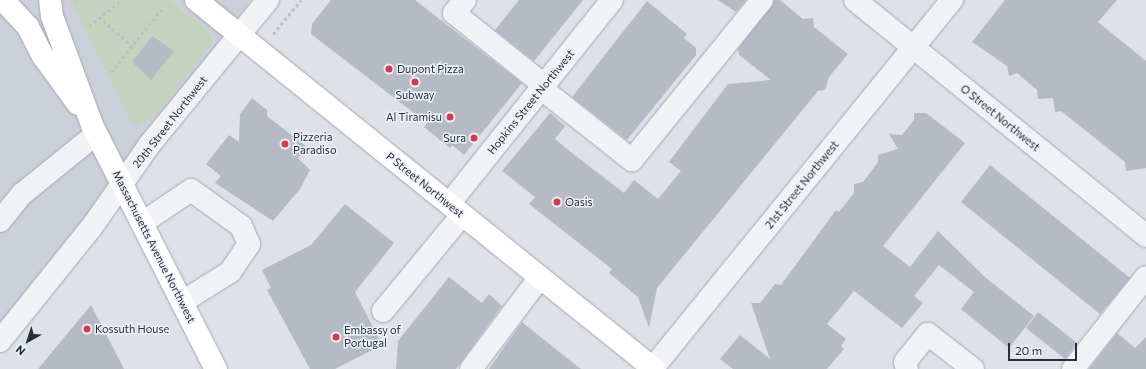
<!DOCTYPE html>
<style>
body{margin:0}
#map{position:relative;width:1146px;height:369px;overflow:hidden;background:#dee1e8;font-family:Commissioner,sans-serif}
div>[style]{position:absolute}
.built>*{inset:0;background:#cbd0da}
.green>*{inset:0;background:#c3d3be}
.building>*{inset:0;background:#b5bac5}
.path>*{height:2.5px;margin-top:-1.25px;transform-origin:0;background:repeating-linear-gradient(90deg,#bbbfc7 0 3px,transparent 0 6px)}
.roads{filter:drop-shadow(0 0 1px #a3a8b2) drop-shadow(0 0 1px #a3a8b2)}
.minor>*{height:22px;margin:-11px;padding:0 11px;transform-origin:11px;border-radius:11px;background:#f0f2f6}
.major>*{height:22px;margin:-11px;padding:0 11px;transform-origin:11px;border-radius:11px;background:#fff}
.dots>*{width:11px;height:11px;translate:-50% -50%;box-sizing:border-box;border:2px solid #edf0f6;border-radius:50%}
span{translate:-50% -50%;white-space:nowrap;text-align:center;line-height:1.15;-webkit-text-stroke:3px #edf0f6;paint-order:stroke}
.poi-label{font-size:11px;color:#262f40}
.left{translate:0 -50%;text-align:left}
.right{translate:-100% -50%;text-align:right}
.street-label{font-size:11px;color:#262f40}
.north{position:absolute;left:8px;top:321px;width:40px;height:40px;-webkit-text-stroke:3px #edf0f6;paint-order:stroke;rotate:219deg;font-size:11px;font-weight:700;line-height:16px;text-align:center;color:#262f40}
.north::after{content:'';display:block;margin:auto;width:14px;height:18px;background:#262f40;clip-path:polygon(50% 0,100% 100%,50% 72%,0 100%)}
.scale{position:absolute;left:1008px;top:343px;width:69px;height:18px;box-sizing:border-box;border:2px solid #262f40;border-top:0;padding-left:5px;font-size:12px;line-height:14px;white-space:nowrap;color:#262f40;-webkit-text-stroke:3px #edf0f6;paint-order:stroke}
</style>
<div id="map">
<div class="built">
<div style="clip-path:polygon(0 0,250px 0,218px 60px,0 340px)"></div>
</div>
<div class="green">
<div style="clip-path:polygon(70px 0,168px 0,209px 31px,212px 43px,154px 116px,134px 127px)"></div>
</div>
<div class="building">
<div style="clip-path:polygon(331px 0,415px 0,522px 83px,464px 155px,452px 145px,450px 148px,424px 127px,427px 123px,311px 34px,312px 24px)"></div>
<div style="clip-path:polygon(519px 0,583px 0,534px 61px,495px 30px)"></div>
<div style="clip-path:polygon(718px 0,746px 0,736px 12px)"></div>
<div style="clip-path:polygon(774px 0,780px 0,803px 19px,813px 18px,814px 27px,848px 54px,829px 77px,825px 90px,818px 91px,657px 288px,649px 328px,638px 297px,609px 273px,612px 269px,529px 204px,535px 197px,502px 171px,550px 113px,565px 126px,555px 139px,572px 153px,624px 193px,634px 180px,658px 199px,681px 171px,669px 162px,728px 84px,771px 80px,739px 55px,738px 49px)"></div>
<div style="clip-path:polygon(1005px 0,1117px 0,1098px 22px,1146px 61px,1146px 168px,1126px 171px,1125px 162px,1061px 111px,1055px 112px,1053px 98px,1038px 99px,1037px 90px,1017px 73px,1009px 76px,1007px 66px,972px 42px)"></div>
<div style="clip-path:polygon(647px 1px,687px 34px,684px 38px,696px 48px,696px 55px,627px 140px,572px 97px)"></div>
<div style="clip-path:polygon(152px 36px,174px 51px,151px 80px,132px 62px)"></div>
<div style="clip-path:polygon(252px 98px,267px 110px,267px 116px,307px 147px,298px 158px,310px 170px,300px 189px,273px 221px,215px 183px,221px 176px,206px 164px,229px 135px,239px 142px,240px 114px)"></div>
<div style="clip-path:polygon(914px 113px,926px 113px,965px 143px,883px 246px,910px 267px,938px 231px,986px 278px,1034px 316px,1009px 348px,961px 309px,974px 292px,939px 265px,914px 296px,923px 303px,902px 328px,854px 291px,827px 324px,846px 339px,841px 346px,844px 349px,827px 369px,733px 369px,720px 359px,740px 335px,770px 359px,751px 303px,760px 303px,775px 284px,781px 285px,836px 210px,839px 212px,854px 193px,854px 184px,863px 182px,878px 162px,878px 155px,898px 149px,889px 134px,902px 135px,914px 120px)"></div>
<div style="clip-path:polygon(990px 165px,1130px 278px,1100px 314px,961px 202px)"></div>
<div style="clip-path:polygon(345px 204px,394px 243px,355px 292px,382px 345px,335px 369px,310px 369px,267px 290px,271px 288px,262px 270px,311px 245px)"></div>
<div style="clip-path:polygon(449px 277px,482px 303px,489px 294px,502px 306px,456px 369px,396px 369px,398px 341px)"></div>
<div style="clip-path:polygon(91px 305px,124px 369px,38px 369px)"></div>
<div style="clip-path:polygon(1038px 312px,1077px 343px,1065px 359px,1026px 328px)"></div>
<div style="clip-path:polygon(522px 322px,553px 347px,581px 369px,489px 369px)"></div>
<div style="clip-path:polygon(1117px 333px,1135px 348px,1146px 337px,1146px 369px,1089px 369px)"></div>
</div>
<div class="path">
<div style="left:76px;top:1px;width:1px;rotate:-90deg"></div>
<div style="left:99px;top:17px;width:44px;rotate:41.3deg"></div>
<div style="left:89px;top:26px;width:42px;rotate:-38.2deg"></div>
<div style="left:273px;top:34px;width:44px;rotate:-50.5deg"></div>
<div style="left:111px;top:72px;width:80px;rotate:-51.1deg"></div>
</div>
<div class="roads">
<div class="minor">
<div style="left:465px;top:0;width:17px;rotate:130deg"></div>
<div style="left:454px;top:13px;width:115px;rotate:38.7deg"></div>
<div style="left:855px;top:0;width:375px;rotate:39deg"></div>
<div style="left:542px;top:89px;width:115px;rotate:38.3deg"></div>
<div style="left:632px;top:160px;width:206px;rotate:-50.9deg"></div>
<div style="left:449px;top:204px;width:261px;rotate:-51.4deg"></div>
<div style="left:0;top:221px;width:35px;rotate:-51deg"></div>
<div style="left:22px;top:194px;width:95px;rotate:-39deg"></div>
<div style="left:142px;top:223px;width:59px;rotate:-34deg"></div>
<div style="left:191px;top:190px;width:62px;rotate:35.8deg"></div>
<div style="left:241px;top:226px;width:20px;rotate:66deg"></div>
<div style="left:249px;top:244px;width:34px;rotate:124deg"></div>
<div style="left:230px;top:272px;width:57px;rotate:148deg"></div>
<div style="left:383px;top:311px;width:124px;rotate:-50.5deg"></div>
<div style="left:0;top:341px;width:145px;rotate:-51.2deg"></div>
<div style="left:91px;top:228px;width:103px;rotate:-54.9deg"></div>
<div style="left:150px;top:144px;width:186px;rotate:-50.7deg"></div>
<div style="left:471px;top:369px;width:115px;rotate:-53.1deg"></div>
<div style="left:652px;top:369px;width:476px;rotate:-50.9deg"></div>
<div style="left:907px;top:369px;width:7px;rotate:-106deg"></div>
<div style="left:905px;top:362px;width:36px;rotate:-51deg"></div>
<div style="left:928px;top:334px;width:57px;rotate:37.9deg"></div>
<div style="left:1073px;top:369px;width:117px;rotate:-51.6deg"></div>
</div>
<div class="major">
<div style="left:3px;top:0;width:37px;rotate:47deg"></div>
<div style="left:28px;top:27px;width:33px;rotate:63deg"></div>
<div style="left:43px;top:56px;width:59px;rotate:53.9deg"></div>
<div style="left:50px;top:0;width:16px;rotate:83deg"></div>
<div style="left:52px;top:16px;width:116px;rotate:69.8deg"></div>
<div style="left:92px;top:125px;width:274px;rotate:63.1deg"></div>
<div style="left:196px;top:0;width:588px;rotate:38.86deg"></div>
</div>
</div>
<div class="dots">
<div style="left:389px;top:69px;background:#d53b4d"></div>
<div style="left:415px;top:82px;background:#d53b4d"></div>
<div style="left:450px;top:117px;background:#d53b4d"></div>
<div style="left:474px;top:138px;background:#d53b4d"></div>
<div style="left:285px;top:144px;background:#d53b4d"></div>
<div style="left:557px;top:202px;background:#d53b4d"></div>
<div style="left:87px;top:329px;background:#d53b4d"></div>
<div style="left:336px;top:337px;background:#d53b4d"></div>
</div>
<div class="poi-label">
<span class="left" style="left:397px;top:69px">Dupont Pizza</span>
<span style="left:415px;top:95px">Subway</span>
<span class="right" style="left:442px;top:117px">Al Tiramisu</span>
<span class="left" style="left:293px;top:144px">Pizzeria<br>Paradiso</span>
<span class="right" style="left:466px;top:138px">Sura</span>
<span class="left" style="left:565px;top:202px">Oasis</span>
<span class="left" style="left:95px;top:329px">Kossuth House</span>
<span class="left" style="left:344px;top:337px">Embassy of<br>Portugal</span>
</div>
<div class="street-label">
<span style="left:531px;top:102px;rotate:-51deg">Hopkins Street Northwest</span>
<span style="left:1000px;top:118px;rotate:39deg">O Street Northwest</span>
<span style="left:170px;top:122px;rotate:-52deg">20th Street Northwest</span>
<span style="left:425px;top:185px;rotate:39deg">P Street Northwest</span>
<span style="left:802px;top:185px;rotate:-51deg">21st Street Northwest</span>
<span style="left:154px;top:247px;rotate:63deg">Massachusetts Avenue Northwest</span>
</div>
<div class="north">N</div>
<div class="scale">20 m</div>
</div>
